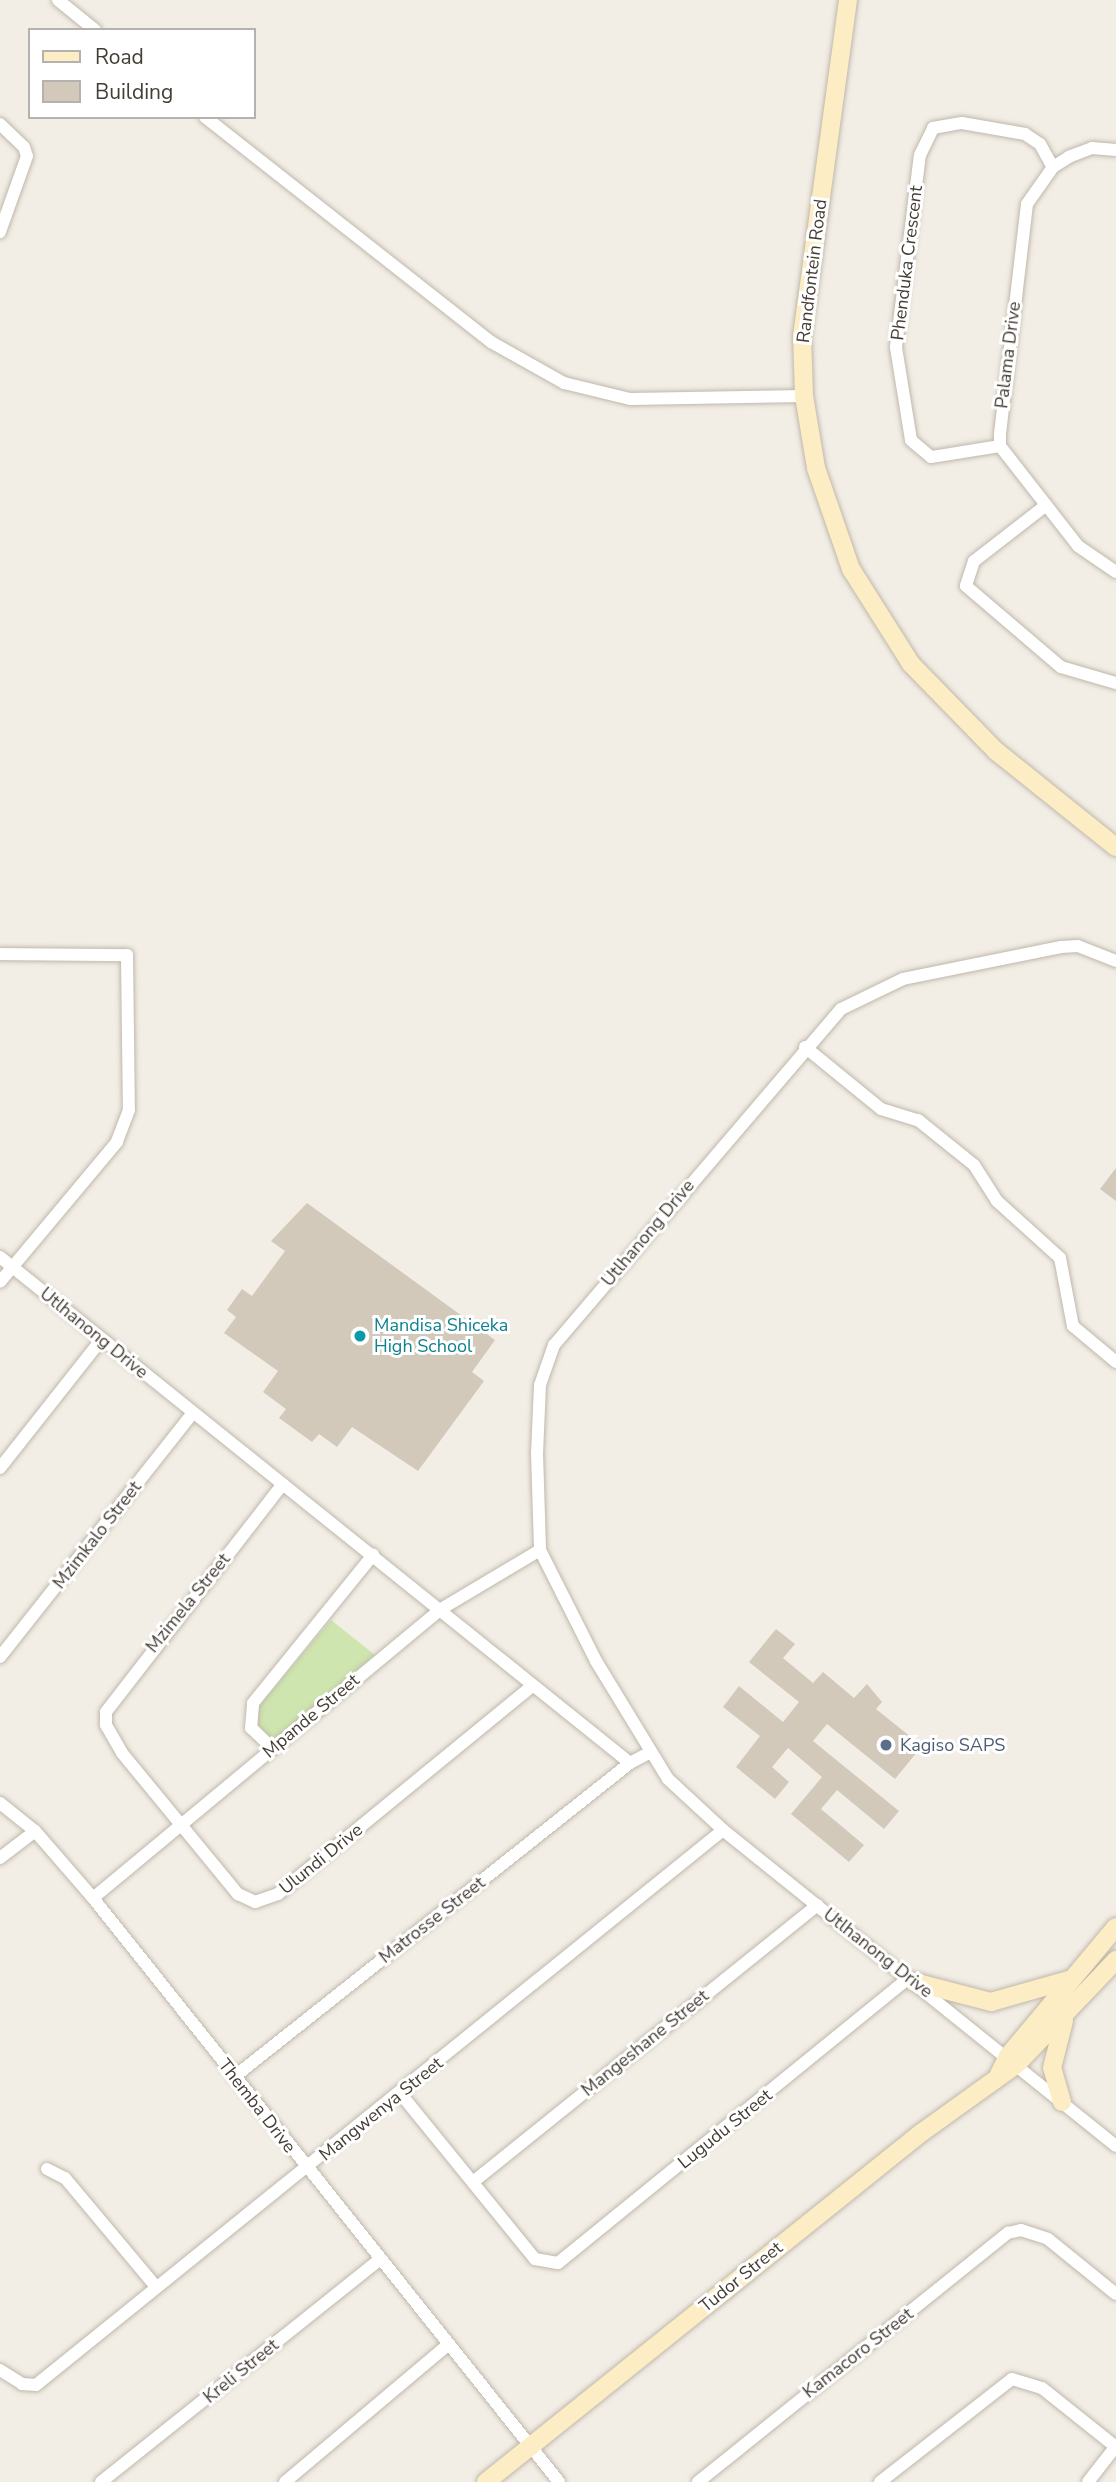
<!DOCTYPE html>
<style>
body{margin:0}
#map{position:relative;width:1116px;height:2482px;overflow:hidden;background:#f2ede5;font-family:"Nunito Sans",sans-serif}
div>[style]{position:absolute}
.green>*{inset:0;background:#cee5af}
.building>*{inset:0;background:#d3c9bb}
.roads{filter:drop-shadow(0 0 2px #bfb8ab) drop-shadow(0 0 2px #bfb8ab)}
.street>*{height:12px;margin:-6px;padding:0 6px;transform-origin:6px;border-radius:6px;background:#fff}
.secondary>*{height:18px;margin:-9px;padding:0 9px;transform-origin:9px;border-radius:9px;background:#fcedc4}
.dots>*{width:19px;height:19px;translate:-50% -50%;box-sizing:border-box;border:4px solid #fff;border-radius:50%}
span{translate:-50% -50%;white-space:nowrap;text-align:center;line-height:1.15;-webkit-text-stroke:6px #fff;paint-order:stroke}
.street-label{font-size:18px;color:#443d35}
.culture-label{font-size:18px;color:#0d838f}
.left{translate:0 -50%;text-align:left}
.service-label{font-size:18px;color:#4e5e75}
.legend{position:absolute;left:28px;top:28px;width:228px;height:91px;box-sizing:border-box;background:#fff;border:2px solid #b4b1ae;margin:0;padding:9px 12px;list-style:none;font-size:21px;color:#443d35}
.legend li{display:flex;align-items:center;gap:14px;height:35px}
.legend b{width:35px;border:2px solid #b4b1ae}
</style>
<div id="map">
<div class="green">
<div style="clip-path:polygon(331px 1620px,375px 1655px,276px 1739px,270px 1737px,258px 1725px,259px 1706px)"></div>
</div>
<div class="building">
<div style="clip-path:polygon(1116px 1168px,1116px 1201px,1100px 1189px)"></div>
<div style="clip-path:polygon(307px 1203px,495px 1340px,472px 1372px,484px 1381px,418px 1471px,352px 1427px,337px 1447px,319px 1434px,312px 1442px,279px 1418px,286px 1409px,263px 1392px,278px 1371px,224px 1333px,236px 1317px,227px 1310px,242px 1289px,252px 1296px,285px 1251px,271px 1241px)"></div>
<div style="clip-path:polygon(776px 1629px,795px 1644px,783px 1658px,813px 1683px,823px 1672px,854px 1698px,867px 1684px,882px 1702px,876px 1709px,922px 1746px,895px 1779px,827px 1724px,813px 1741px,899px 1811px,884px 1829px,837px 1790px,821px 1809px,864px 1845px,849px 1862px,791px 1814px,822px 1777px,788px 1748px,772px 1767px,789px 1782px,775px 1799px,736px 1767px,760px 1736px,723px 1707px,739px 1686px,783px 1722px,799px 1702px,749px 1662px)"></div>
</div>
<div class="roads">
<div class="street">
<div style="left:58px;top:0;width:48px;rotate:39deg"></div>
<div style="left:205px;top:117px;width:364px;rotate:38.2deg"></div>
<div style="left:491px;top:342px;width:84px;rotate:29.3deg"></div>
<div style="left:564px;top:383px;width:68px;rotate:13.6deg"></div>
<div style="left:630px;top:399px;width:174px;rotate:-1deg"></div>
<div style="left:0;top:124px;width:33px;rotate:44deg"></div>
<div style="left:24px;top:147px;width:9px;rotate:72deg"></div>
<div style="left:27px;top:156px;width:81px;rotate:109.6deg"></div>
<div style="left:1116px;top:150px;width:24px;rotate:-175deg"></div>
<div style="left:1092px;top:148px;width:25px;rotate:159deg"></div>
<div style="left:1069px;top:157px;width:19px;rotate:148deg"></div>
<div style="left:1053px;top:167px;width:45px;rotate:125.1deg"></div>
<div style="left:1027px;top:204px;width:232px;rotate:96.7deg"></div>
<div style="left:1000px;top:434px;width:12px;rotate:90deg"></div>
<div style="left:1000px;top:446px;width:127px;rotate:52deg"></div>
<div style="left:1078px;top:546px;width:46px;rotate:34.4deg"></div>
<div style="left:1000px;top:446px;width:70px;rotate:170.9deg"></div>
<div style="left:931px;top:457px;width:26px;rotate:-140deg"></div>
<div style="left:911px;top:440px;width:94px;rotate:-99.2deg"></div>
<div style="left:896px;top:347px;width:193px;rotate:-82.9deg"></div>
<div style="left:920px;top:155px;width:30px;rotate:-64deg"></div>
<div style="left:933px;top:128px;width:29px;rotate:-10deg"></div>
<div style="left:962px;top:123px;width:64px;rotate:9.9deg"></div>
<div style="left:1025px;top:134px;width:18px;rotate:34deg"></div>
<div style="left:1040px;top:144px;width:26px;rotate:61deg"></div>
<div style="left:1045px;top:506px;width:90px;rotate:142.2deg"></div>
<div style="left:974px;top:561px;width:26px;rotate:108deg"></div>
<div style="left:966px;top:586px;width:125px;rotate:40.5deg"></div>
<div style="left:1061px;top:667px;width:57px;rotate:16.2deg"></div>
<div style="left:0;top:954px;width:127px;rotate:0.5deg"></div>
<div style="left:127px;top:955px;width:155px;rotate:89.3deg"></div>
<div style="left:129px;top:1110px;width:34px;rotate:111deg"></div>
<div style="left:117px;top:1142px;width:182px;rotate:129.9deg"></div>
<div style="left:1116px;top:961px;width:41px;rotate:-158.5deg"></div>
<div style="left:1078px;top:946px;width:17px;rotate:177deg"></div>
<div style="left:1061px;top:947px;width:161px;rotate:168.6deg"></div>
<div style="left:903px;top:979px;width:69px;rotate:154.2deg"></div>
<div style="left:841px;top:1009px;width:442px;rotate:130.5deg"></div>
<div style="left:554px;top:1345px;width:42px;rotate:109.3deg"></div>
<div style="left:540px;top:1385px;width:68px;rotate:92.5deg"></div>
<div style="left:537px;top:1453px;width:97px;rotate:88.2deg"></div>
<div style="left:540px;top:1550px;width:124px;rotate:63.2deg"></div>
<div style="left:596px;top:1661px;width:138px;rotate:58.6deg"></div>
<div style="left:668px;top:1779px;width:75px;rotate:42.8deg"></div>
<div style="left:723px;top:1830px;width:504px;rotate:38.8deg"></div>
<div style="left:805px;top:1047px;width:98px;rotate:39.2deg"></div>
<div style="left:881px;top:1109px;width:39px;rotate:17deg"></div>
<div style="left:918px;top:1120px;width:72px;rotate:38.8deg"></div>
<div style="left:974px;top:1165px;width:43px;rotate:57.4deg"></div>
<div style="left:997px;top:1201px;width:85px;rotate:42.1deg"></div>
<div style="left:1060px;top:1258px;width:69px;rotate:79.2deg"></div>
<div style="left:1073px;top:1326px;width:56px;rotate:39.9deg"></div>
<div style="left:0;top:1257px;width:808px;rotate:38.77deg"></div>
<div style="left:630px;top:1763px;width:21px;rotate:-28deg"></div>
<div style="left:0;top:1468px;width:164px;rotate:-51.7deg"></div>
<div style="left:282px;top:1485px;width:287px;rotate:127.8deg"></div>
<div style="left:106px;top:1712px;width:13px;rotate:90deg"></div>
<div style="left:106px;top:1725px;width:32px;rotate:60deg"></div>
<div style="left:122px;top:1753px;width:183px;rotate:50.6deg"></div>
<div style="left:238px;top:1894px;width:19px;rotate:25deg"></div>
<div style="left:255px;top:1902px;width:24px;rotate:-19deg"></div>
<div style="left:278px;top:1894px;width:328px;rotate:-39.3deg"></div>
<div style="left:0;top:1657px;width:311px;rotate:-51.7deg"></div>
<div style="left:272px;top:1748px;width:29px;rotate:-136deg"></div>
<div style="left:251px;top:1728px;width:25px;rotate:-85deg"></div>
<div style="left:253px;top:1703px;width:191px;rotate:-51deg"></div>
<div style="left:0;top:1803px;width:45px;rotate:38.7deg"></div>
<div style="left:35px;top:1831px;width:89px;rotate:49.1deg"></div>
<div style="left:93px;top:1898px;width:747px;rotate:51.41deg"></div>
<div style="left:0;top:1858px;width:44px;rotate:-37.6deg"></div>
<div style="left:93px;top:1898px;width:452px;rotate:-39.7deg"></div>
<div style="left:441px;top:1609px;width:115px;rotate:-30.8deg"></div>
<div style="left:234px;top:2077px;width:505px;rotate:-38.41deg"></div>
<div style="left:400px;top:2093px;width:214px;rotate:50.9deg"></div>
<div style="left:535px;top:2259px;width:23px;rotate:10deg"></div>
<div style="left:558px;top:2263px;width:452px;rotate:-39.1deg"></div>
<div style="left:47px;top:2169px;width:20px;rotate:27deg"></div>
<div style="left:65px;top:2178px;width:142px;rotate:50.1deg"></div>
<div style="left:473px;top:2182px;width:442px;rotate:-38.8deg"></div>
<div style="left:0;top:2370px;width:26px;rotate:32deg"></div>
<div style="left:22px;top:2384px;width:14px;rotate:4deg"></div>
<div style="left:36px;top:2385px;width:883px;rotate:-38.93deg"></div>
<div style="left:101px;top:2482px;width:357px;rotate:-38.6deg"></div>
<div style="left:285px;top:2482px;width:214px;rotate:-40.1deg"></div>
<div style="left:698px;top:2482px;width:398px;rotate:-38.8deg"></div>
<div style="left:1008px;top:2233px;width:13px;rotate:-13deg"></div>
<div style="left:1021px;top:2230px;width:28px;rotate:18deg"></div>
<div style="left:1048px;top:2239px;width:87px;rotate:39deg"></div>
<div style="left:880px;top:2482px;width:167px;rotate:-38deg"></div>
<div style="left:1012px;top:2379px;width:31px;rotate:17deg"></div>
<div style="left:1042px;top:2388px;width:95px;rotate:38.6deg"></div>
<div style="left:1088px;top:2482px;width:46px;rotate:-52.1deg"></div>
</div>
<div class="secondary">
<div style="left:848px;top:0;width:338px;rotate:97.8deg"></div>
<div style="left:802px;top:335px;width:61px;rotate:88.1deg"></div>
<div style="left:804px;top:396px;width:73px;rotate:80.5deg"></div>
<div style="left:816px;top:468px;width:107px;rotate:70.9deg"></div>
<div style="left:851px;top:569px;width:112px;rotate:57.7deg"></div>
<div style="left:911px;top:664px;width:122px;rotate:45.7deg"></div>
<div style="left:996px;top:751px;width:154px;rotate:38.7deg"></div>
<div style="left:914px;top:1982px;width:80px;rotate:14.6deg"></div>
<div style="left:991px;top:2002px;width:81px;rotate:-15.8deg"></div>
<div style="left:999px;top:2074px;width:20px;rotate:-63deg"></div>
<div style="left:1008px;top:2056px;width:168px;rotate:-50.1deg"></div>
<div style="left:1062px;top:2102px;width:35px;rotate:-106deg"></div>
<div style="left:1052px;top:2068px;width:49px;rotate:-75.7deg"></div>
<div style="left:486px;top:2482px;width:558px;rotate:-38.74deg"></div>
<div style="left:921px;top:2133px;width:118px;rotate:-35.7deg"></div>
<div style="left:1017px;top:2064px;width:144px;rotate:-46.4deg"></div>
</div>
</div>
<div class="dots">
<div style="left:360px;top:1336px;background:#0f9aa8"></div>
<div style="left:886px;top:1745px;background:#5c6f8a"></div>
</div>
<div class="street-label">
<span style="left:907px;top:263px;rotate:-83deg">Phenduka Crescent</span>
<span style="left:812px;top:271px;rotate:-83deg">Randfontein Road</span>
<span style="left:1008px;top:355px;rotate:-83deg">Palama Drive</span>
<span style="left:648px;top:1233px;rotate:-50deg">Utlhanong Drive</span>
<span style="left:94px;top:1333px;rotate:39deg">Utlhanong Drive</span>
<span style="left:97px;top:1535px;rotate:-52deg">Mzimkalo Street</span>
<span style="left:188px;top:1603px;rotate:-51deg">Mzimela Street</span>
<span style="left:311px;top:1716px;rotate:-40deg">Mpande Street</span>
<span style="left:321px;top:1859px;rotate:-39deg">Ulundi Drive</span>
<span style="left:432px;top:1920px;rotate:-38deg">Matrosse Street</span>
<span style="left:878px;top:1953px;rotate:38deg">Utlhanong Drive</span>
<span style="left:645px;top:2043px;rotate:-39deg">Mangeshane Street</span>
<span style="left:257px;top:2106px;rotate:52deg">Themba Drive</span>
<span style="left:381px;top:2109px;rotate:-39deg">Mangwenya Street</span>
<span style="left:725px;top:2129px;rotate:-39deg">Lugudu Street</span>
<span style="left:741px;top:2277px;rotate:-39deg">Tudor Street</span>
<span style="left:858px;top:2353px;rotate:-38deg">Kamacoro Street</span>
<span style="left:241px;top:2371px;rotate:-39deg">Kreli Street</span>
</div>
<div class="culture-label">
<span class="left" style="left:374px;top:1336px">Mandisa Shiceka<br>High School</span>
</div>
<div class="service-label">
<span class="left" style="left:900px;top:1745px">Kagiso SAPS</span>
</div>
<ul class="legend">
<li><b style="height:9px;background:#fcedc4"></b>Road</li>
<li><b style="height:19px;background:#d3c9bb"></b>Building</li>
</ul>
</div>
